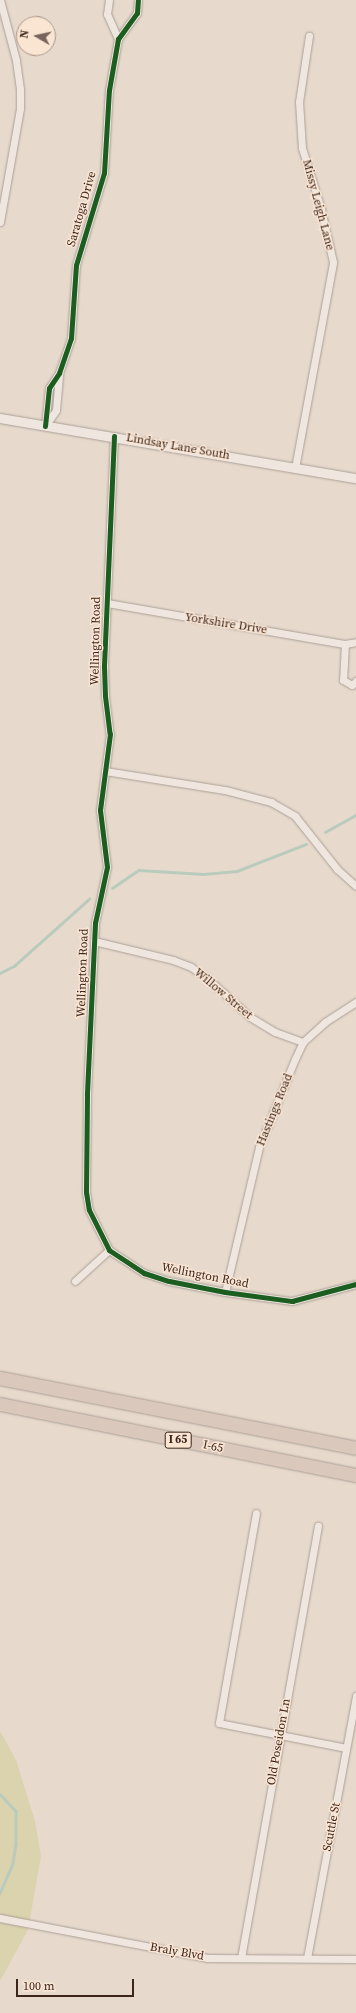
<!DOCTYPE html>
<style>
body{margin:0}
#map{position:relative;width:356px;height:2013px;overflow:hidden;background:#e7dacd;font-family:"Source Serif 4",serif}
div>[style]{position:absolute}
.green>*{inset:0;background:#dbd2ae}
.stream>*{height:2.5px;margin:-1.25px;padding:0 1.25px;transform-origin:1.25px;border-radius:1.25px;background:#b9cbbc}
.roads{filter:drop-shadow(0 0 1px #ac9f96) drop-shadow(0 0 1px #ac9f96)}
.minor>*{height:7px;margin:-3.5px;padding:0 3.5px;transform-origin:3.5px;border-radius:3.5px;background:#efe7df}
.tertiary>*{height:9px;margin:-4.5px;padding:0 4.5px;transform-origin:4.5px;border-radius:4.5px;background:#efe7df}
.motorway>*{height:13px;margin:-6.5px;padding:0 6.5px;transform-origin:6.5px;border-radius:6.5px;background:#dac8bd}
.cycleway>*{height:5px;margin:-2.5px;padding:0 2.5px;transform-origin:2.5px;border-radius:2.5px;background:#1b5e20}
span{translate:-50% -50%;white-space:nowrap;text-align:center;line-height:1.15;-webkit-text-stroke:3px #f9e5d2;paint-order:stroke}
.shield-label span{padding:1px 3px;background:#f9e5d2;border:1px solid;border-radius:3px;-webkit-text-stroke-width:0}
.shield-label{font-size:11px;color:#3c251d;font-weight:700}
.street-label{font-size:12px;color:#3c251d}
.north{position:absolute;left:16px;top:16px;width:40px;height:40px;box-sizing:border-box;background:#f9e5d2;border:1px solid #ad988a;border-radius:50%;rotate:279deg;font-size:11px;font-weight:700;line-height:16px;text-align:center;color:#3c251d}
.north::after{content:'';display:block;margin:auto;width:14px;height:18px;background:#78645b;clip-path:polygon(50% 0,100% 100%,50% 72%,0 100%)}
.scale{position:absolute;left:16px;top:1979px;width:118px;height:18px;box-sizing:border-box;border:2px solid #3c251d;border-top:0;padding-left:5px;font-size:12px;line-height:14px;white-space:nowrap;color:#3c251d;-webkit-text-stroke:3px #f9e5d2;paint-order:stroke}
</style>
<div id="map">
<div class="green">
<div style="clip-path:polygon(0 1731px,16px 1760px,35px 1821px,41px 1856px,28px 1930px,0 1981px)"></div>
</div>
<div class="stream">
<div style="left:325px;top:832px;width:35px;rotate:-29deg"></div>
<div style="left:112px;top:888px;width:32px;rotate:-34deg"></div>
<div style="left:139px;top:870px;width:64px;rotate:3.6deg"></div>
<div style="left:203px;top:874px;width:34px;rotate:-5deg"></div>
<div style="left:237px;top:871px;width:74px;rotate:-21.4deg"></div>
<div style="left:0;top:973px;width:16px;rotate:-27deg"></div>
<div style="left:14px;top:966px;width:101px;rotate:-41.8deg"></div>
<div style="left:0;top:1794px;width:23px;rotate:47deg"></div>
<div style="left:16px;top:1811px;width:33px;rotate:90deg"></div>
<div style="left:16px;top:1844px;width:20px;rotate:99deg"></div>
<div style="left:13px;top:1864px;width:32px;rotate:114deg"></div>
</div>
<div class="roads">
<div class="minor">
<div style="left:109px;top:0;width:14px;rotate:98deg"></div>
<div style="left:107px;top:14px;width:27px;rotate:66deg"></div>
<div style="left:0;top:222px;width:116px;rotate:-80deg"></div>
<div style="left:20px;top:108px;width:19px;rotate:-90deg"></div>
<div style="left:20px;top:89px;width:29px;rotate:-98deg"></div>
<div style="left:16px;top:60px;width:62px;rotate:-104.9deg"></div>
<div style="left:45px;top:426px;width:38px;rotate:-84deg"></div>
<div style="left:49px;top:388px;width:18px;rotate:-56deg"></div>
<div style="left:59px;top:373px;width:37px;rotate:-71deg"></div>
<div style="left:71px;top:338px;width:73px;rotate:-86.1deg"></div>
<div style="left:76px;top:265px;width:96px;rotate:-73.1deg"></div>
<div style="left:104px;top:173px;width:83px;rotate:-86.6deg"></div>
<div style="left:109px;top:90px;width:52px;rotate:-80deg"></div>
<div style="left:118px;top:39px;width:32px;rotate:-54deg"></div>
<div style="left:137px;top:13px;width:13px;rotate:-86deg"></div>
<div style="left:45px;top:426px;width:19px;rotate:-55deg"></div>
<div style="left:56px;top:410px;width:37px;rotate:-85deg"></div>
<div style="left:114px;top:436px;width:231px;rotate:92.5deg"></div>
<div style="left:104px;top:667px;width:29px;rotate:88deg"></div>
<div style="left:105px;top:696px;width:38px;rotate:83deg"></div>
<div style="left:110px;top:734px;width:77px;rotate:97.5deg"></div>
<div style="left:100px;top:810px;width:57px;rotate:83deg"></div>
<div style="left:107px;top:867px;width:57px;rotate:102.1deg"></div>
<div style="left:95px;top:923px;width:172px;rotate:92.7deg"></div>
<div style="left:87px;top:1095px;width:97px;rotate:90.6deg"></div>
<div style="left:86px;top:1192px;width:18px;rotate:81deg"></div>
<div style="left:89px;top:1210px;width:45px;rotate:63.4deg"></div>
<div style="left:109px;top:1250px;width:42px;rotate:33.3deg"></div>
<div style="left:144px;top:1273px;width:26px;rotate:18deg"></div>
<div style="left:169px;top:1281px;width:57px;rotate:11.1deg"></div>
<div style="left:225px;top:1292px;width:68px;rotate:7.7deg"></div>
<div style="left:292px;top:1301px;width:66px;rotate:-14.9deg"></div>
<div style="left:295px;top:468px;width:209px;rotate:-79.5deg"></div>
<div style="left:333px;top:262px;width:54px;rotate:-102.8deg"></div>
<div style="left:321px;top:209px;width:64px;rotate:-107.3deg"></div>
<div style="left:302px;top:148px;width:46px;rotate:-93.7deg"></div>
<div style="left:299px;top:102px;width:67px;rotate:-81.4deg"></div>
<div style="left:107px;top:603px;width:242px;rotate:9.8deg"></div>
<div style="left:345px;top:644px;width:11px;rotate:-10deg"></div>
<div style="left:345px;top:644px;width:36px;rotate:93deg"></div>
<div style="left:343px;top:680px;width:10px;rotate:29deg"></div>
<div style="left:352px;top:685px;width:6px;rotate:-45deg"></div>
<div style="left:105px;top:771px;width:121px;rotate:9deg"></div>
<div style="left:225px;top:790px;width:48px;rotate:14.6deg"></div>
<div style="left:271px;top:802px;width:28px;rotate:30deg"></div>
<div style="left:295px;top:816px;width:68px;rotate:51.6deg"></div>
<div style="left:337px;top:869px;width:25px;rotate:42deg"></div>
<div style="left:94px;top:941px;width:81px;rotate:13.5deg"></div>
<div style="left:173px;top:960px;width:19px;rotate:21deg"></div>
<div style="left:191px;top:967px;width:19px;rotate:35deg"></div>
<div style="left:207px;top:978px;width:58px;rotate:42.2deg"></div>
<div style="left:250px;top:1017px;width:29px;rotate:31deg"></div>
<div style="left:275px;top:1032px;width:30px;rotate:20deg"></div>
<div style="left:75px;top:1281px;width:46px;rotate:-42.4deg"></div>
<div style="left:225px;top:1292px;width:149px;rotate:-76.8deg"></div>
<div style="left:259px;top:1147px;width:95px;rotate:-67.8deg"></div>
<div style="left:295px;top:1059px;width:19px;rotate:-65deg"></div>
<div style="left:303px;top:1042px;width:30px;rotate:-42deg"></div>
<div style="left:325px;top:1022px;width:37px;rotate:-33deg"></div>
<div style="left:256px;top:1513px;width:213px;rotate:100deg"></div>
<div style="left:219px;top:1723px;width:129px;rotate:11.1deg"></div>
<div style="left:0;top:1918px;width:211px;rotate:10.9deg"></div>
<div style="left:207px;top:1958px;width:149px;rotate:0.4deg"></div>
<div style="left:241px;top:1958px;width:439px;rotate:-79.9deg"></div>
<div style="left:307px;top:1958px;width:267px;rotate:-79.4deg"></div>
</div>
<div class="tertiary">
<div style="left:0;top:418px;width:361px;rotate:9.6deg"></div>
</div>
<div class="motorway">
<div style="left:0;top:1378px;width:363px;rotate:11.1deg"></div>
<div style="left:0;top:1404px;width:363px;rotate:11.3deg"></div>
</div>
</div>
<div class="cycleway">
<div style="left:45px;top:426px;width:38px;rotate:-84deg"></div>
<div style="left:49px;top:388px;width:18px;rotate:-56deg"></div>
<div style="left:59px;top:373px;width:37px;rotate:-71deg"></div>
<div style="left:71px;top:338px;width:73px;rotate:-86.1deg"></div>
<div style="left:76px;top:265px;width:96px;rotate:-73.1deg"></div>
<div style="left:104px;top:173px;width:83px;rotate:-86.6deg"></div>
<div style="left:109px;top:90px;width:52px;rotate:-80deg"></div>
<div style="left:118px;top:39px;width:32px;rotate:-54deg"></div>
<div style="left:137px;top:13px;width:13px;rotate:-86deg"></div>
<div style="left:114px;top:436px;width:231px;rotate:92.5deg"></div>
<div style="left:104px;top:667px;width:29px;rotate:88deg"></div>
<div style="left:105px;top:696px;width:38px;rotate:83deg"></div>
<div style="left:110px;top:734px;width:77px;rotate:97.5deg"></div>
<div style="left:100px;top:810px;width:57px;rotate:83deg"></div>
<div style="left:107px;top:867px;width:57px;rotate:102.1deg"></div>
<div style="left:95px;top:923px;width:172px;rotate:92.7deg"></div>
<div style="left:87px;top:1095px;width:97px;rotate:90.6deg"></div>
<div style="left:86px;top:1192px;width:18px;rotate:81deg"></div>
<div style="left:89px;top:1210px;width:45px;rotate:63.4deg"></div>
<div style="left:109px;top:1250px;width:42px;rotate:33.3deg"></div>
<div style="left:144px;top:1273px;width:26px;rotate:18deg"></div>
<div style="left:169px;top:1281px;width:57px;rotate:11.1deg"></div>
<div style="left:225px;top:1292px;width:68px;rotate:7.7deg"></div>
<div style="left:292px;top:1301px;width:66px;rotate:-14.9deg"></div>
</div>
<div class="shield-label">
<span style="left:178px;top:1440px">I 65</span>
</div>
<div class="street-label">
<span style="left:318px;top:205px;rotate:75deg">Missy Leigh Lane</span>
<span style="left:82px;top:209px;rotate:-74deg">Saratoga Drive</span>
<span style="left:178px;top:447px;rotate:10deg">Lindsay Lane South</span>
<span style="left:226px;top:624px;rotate:9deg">Yorkshire Drive</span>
<span style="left:96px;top:641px;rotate:-89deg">Wellington Road</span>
<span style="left:83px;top:973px;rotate:-88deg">Wellington Road</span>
<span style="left:223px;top:994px;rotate:40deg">Willow Street</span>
<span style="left:275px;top:1110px;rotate:-68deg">Hastings Road</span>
<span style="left:205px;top:1276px;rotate:11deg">Wellington Road</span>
<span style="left:213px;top:1447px;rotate:11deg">I-65</span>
<span style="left:279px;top:1742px;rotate:-80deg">Old Poseidon Ln</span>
<span style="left:332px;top:1827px;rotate:-79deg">Scuttle St</span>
<span style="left:177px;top:1952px;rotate:10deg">Braly Blvd</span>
</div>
<div class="north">N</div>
<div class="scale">100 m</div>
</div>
